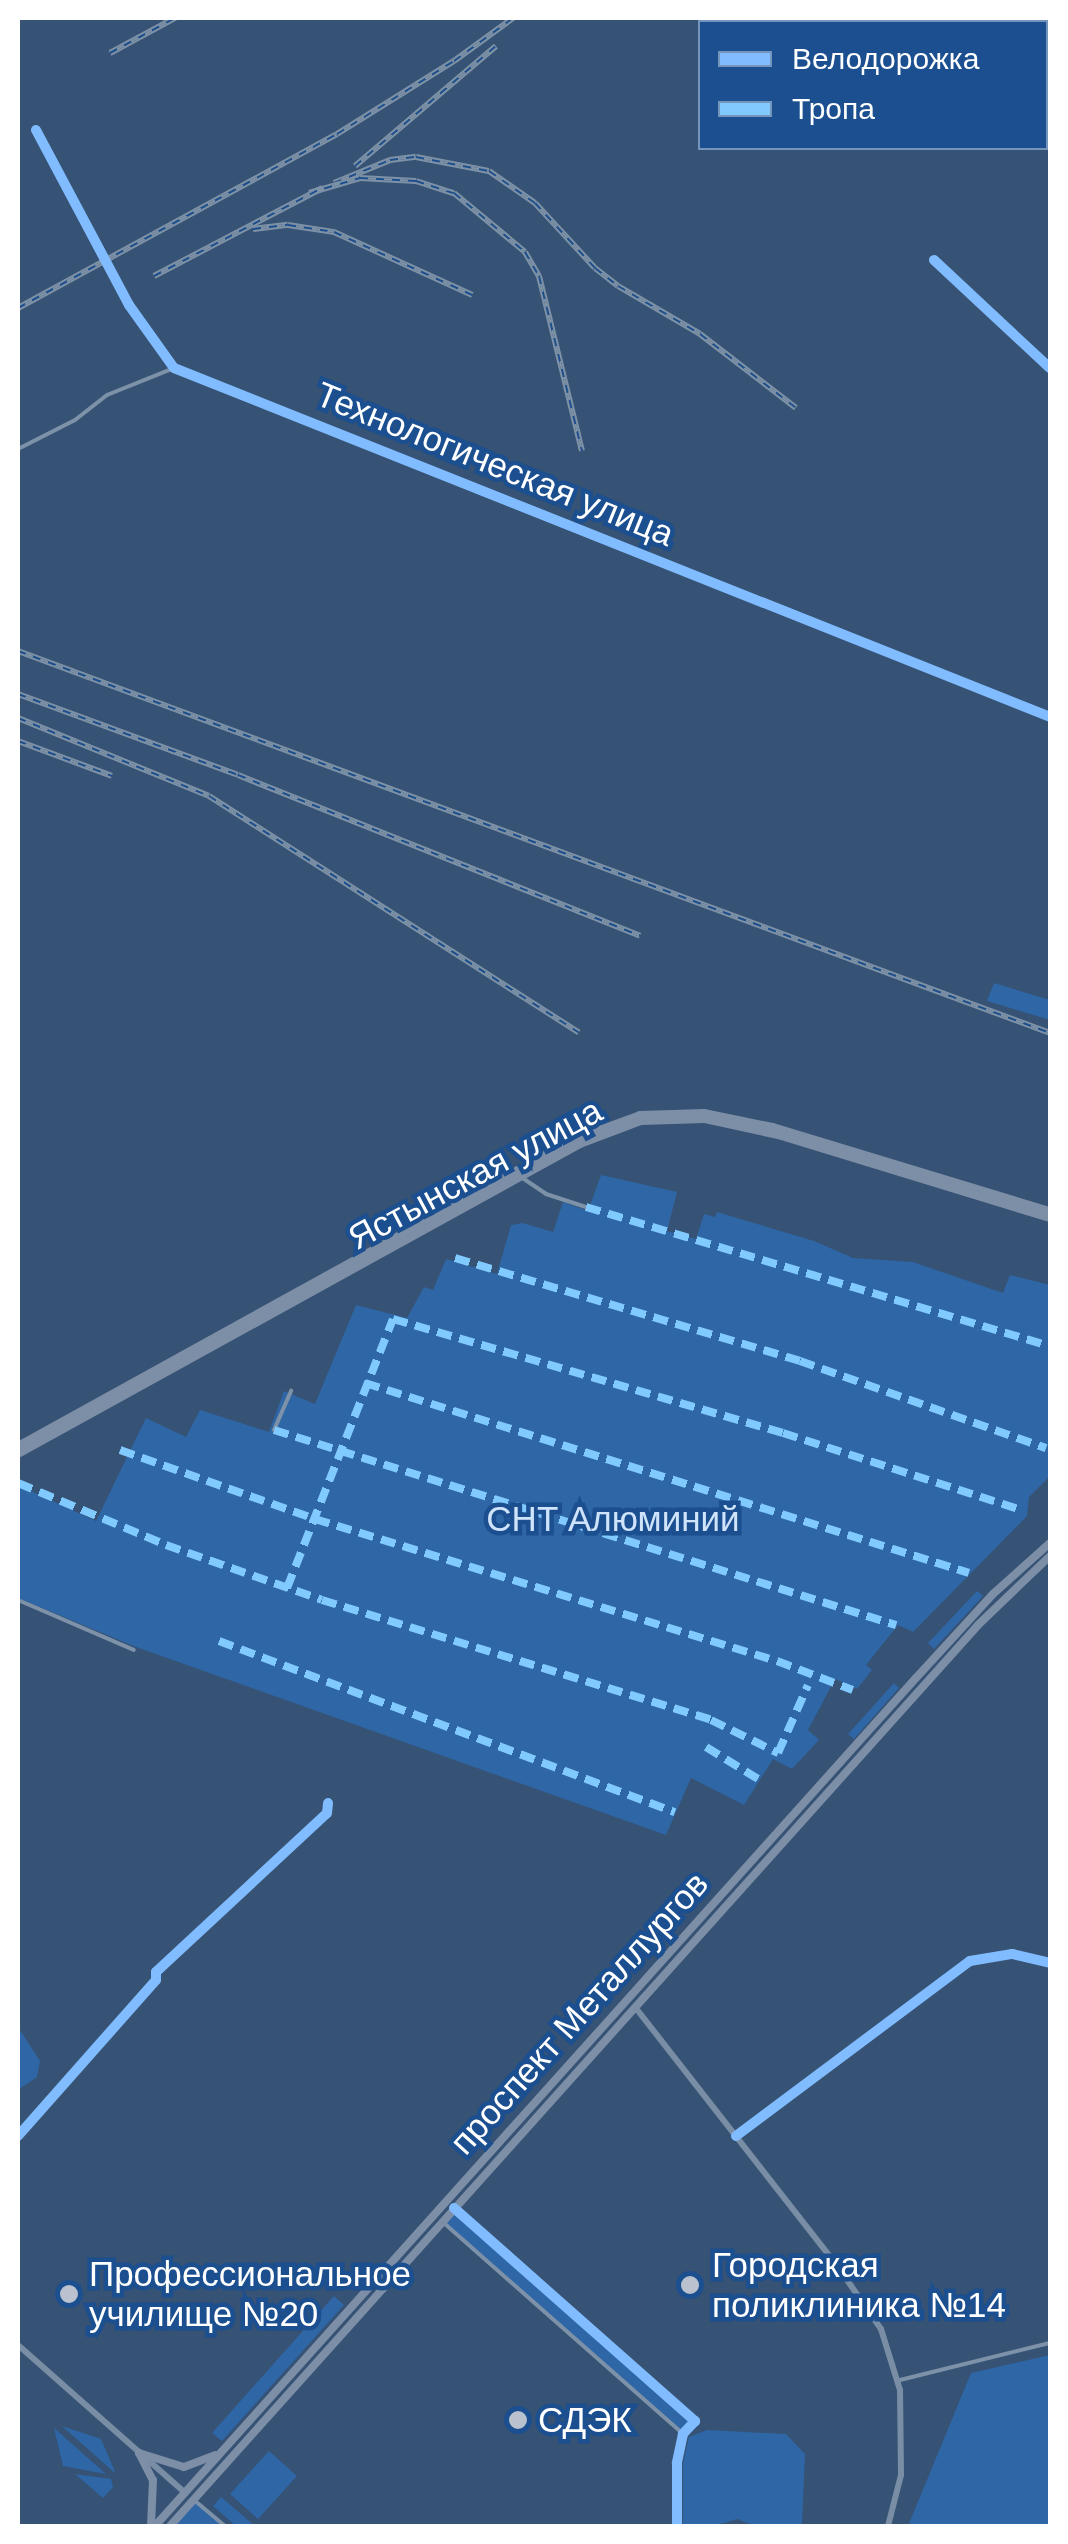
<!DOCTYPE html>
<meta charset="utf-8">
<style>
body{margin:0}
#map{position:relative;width:1068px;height:2544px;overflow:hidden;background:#365274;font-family:Helvetica,sans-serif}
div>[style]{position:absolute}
.green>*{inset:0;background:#2f66a5}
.street>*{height:4px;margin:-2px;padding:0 2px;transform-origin:2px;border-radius:2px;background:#7d92a8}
.secondary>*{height:6px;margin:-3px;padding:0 3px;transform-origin:3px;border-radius:3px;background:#798da4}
.primary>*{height:8px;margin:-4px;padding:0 4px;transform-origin:4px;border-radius:4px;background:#7d8ea7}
.rail>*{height:6px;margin-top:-3px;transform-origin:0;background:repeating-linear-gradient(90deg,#1b4f8f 0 8px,#7e92a7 0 16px);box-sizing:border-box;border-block:2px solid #7e92a7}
.quiet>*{height:8px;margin-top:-4px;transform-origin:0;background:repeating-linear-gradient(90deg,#80caff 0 15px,transparent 0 23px)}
.cycleway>*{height:10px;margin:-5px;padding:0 5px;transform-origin:5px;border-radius:5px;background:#80bcff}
.dots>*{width:28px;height:28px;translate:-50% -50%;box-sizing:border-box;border:5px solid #1b4f8f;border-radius:50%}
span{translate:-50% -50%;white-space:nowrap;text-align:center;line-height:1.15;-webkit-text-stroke:9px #1b4f8f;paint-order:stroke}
.street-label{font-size:35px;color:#fff}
.park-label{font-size:35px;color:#cfe3fa}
.poi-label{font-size:35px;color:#fff}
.left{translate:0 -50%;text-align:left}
.frame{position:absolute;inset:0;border:20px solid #fff;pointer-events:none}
.legend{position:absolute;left:698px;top:20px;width:350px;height:130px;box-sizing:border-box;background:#1b4f8f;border:2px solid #7695bc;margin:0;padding:12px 18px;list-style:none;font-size:30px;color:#fff}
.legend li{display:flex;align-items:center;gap:20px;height:50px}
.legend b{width:50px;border:2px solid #7695bc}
</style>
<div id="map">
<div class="green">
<div style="clip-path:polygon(994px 983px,1050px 1000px,1050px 1020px,987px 1001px)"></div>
<div style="clip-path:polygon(601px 1175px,677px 1192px,667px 1231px,696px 1239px,704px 1214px,715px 1217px,717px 1212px,814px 1241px,853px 1258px,913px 1262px,1003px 1293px,1010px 1275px,1050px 1285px,1050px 1476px,1029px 1497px,1027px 1516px,913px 1632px,898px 1625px,866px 1665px,872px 1670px,857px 1689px,835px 1679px,808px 1730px,819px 1740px,792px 1769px,773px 1759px,744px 1805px,691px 1778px,666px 1835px,136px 1647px,18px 1598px,18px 1485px,96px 1521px,146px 1418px,186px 1437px,200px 1410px,269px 1432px,284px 1391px,315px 1404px,356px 1305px,407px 1318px,424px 1287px,433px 1290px,446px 1259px,497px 1274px,511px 1225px,523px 1223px,553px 1232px,563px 1202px,588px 1211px)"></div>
<div style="clip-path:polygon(977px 1591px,983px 1596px,934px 1649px,928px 1643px)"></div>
<div style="clip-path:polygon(894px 1683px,899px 1688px,854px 1739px,848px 1734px)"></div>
<div style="clip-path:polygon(18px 2027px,40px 2061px,37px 2077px,18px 2090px)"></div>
<div style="clip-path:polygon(454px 2208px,695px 2421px,683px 2434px,442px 2221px)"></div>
<div style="clip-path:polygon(334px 2296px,344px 2305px,222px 2441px,212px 2433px)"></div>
<div style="clip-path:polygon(1050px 2355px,1050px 2526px,908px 2526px,971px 2373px)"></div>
<div style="clip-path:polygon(62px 2426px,101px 2439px,116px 2474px)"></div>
<div style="clip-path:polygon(54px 2428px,106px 2474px,63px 2466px)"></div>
<div style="clip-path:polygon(707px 2430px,786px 2434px,805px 2454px,802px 2526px,755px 2526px,737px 2519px,715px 2526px,683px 2526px,683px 2463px,689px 2437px)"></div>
<div style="clip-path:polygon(269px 2451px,297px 2476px,258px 2519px,230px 2494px)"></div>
<div style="clip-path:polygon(75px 2474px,111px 2479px,113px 2487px,103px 2498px)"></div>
<div style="clip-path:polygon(221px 2497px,255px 2526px,236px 2526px,213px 2506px)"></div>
<div style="clip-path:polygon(194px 2500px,225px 2526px,170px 2526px)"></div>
</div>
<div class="street">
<div style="left:36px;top:130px;width:198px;rotate:62deg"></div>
<div style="left:129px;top:305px;width:77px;rotate:54.5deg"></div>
<div style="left:174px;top:368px;width:943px;rotate:21.72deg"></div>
<div style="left:934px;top:260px;width:158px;rotate:43deg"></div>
<div style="left:18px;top:449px;width:64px;rotate:-27deg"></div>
<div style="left:75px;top:420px;width:41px;rotate:-38deg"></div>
<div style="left:107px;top:395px;width:72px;rotate:-21.9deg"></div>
<div style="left:521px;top:1177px;width:30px;rotate:34deg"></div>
<div style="left:546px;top:1194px;width:42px;rotate:18deg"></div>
<div style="left:274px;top:1430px;width:43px;rotate:-66.4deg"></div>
<div style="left:18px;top:1600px;width:126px;rotate:23.3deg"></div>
<div style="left:18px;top:2136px;width:208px;rotate:-48.5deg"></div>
<div style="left:156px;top:1980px;width:8px;rotate:-90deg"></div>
<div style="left:156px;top:1972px;width:233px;rotate:-42.9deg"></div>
<div style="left:327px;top:1813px;width:10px;rotate:-84deg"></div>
<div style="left:736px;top:2136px;width:292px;rotate:-36.8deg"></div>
<div style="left:970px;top:1961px;width:43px;rotate:-9.5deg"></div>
<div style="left:1012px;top:1954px;width:39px;rotate:13deg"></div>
<div style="left:456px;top:2210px;width:319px;rotate:41.4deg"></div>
<div style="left:695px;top:2421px;width:18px;rotate:133deg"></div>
<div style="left:683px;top:2434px;width:30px;rotate:102deg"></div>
<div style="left:677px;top:2463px;width:63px;rotate:90deg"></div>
<div style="left:445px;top:2224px;width:316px;rotate:41.4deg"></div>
<div style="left:900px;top:2380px;width:154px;rotate:-13.9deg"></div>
<div style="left:194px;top:2500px;width:40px;rotate:40deg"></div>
</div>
<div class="secondary">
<div style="left:635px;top:2007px;width:326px;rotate:52deg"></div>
<div style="left:836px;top:2264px;width:79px;rotate:55.3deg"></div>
<div style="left:881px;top:2329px;width:64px;rotate:72.7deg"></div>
<div style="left:900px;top:2390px;width:85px;rotate:89.3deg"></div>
<div style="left:901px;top:2475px;width:53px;rotate:104.3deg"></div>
<div style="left:18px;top:2345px;width:223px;rotate:41.5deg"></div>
</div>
<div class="primary">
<div style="left:18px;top:1446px;width:633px;rotate:-28.91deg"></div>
<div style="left:572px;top:1140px;width:72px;rotate:-20.2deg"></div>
<div style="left:640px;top:1115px;width:64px;rotate:-1.8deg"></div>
<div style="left:704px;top:1113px;width:70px;rotate:11.5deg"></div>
<div style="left:773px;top:1127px;width:289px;rotate:16.9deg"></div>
<div style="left:18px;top:1454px;width:642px;rotate:-28.88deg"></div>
<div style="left:580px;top:1144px;width:65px;rotate:-20.7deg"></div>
<div style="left:641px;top:1121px;width:64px;rotate:-1.8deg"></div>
<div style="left:705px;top:1119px;width:75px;rotate:12.4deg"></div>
<div style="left:778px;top:1135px;width:284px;rotate:17deg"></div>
<div style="left:139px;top:2453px;width:47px;rotate:17.3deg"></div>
<div style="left:184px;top:2467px;width:33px;rotate:-21deg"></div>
<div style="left:139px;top:2453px;width:30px;rotate:63deg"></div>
<div style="left:153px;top:2480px;width:46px;rotate:92.5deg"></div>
<div style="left:155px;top:2526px;width:1139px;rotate:-48.1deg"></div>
<div style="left:916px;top:1678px;width:114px;rotate:-47.5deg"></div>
<div style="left:993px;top:1594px;width:76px;rotate:-41.8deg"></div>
<div style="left:170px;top:2526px;width:1210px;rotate:-48.11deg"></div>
<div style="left:978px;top:1625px;width:100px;rotate:-43.8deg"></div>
</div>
<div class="rail">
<div style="left:110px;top:53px;width:74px;rotate:-28.3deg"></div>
<div style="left:355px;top:166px;width:185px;rotate:-40.4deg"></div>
<div style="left:334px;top:183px;width:61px;rotate:-22.3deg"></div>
<div style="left:390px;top:160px;width:26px;rotate:-7deg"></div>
<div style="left:416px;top:157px;width:74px;rotate:10.9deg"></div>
<div style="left:489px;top:171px;width:56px;rotate:34.8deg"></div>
<div style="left:535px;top:203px;width:88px;rotate:47.3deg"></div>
<div style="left:595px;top:268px;width:29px;rotate:38deg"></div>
<div style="left:618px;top:286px;width:95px;rotate:30.3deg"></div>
<div style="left:700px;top:334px;width:121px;rotate:37.6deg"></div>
<div style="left:309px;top:193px;width:53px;rotate:-16.4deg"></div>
<div style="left:360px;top:178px;width:56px;rotate:3.1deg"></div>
<div style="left:416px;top:181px;width:40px;rotate:18deg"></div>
<div style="left:454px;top:193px;width:92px;rotate:39.7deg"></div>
<div style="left:525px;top:252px;width:28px;rotate:60deg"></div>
<div style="left:539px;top:276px;width:180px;rotate:76.2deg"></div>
<div style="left:253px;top:229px;width:35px;rotate:-7deg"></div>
<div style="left:288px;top:225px;width:47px;rotate:8.7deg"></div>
<div style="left:334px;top:232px;width:152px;rotate:24.5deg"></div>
<div style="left:154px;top:276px;width:190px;rotate:-27.6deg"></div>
<div style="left:18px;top:308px;width:363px;rotate:-28.6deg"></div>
<div style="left:337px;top:134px;width:138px;rotate:-32deg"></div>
<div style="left:454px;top:61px;width:73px;rotate:-36.1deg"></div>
<div style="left:18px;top:651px;width:1100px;rotate:20.31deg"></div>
<div style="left:18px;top:694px;width:234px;rotate:20.2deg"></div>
<div style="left:238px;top:775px;width:433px;rotate:21.8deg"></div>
<div style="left:18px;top:718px;width:206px;rotate:22.2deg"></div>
<div style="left:209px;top:796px;width:439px;rotate:32.6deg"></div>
<div style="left:18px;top:741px;width:100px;rotate:20.4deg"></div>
</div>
<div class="quiet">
<div style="left:586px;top:1207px;width:484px;rotate:16.7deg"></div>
<div style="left:455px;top:1258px;width:360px;rotate:16.6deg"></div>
<div style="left:800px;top:1361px;width:261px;rotate:19.5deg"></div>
<div style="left:365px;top:1383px;width:633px;rotate:17.46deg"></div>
<div style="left:274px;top:1430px;width:652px;rotate:17.41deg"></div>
<div style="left:120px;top:1450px;width:207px;rotate:19.5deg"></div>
<div style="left:315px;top:1519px;width:483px;rotate:17.1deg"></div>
<div style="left:777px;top:1661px;width:81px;rotate:20.9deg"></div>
<div style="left:18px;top:1483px;width:160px;rotate:22.7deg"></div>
<div style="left:166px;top:1545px;width:165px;rotate:19.4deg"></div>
<div style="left:322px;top:1600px;width:407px;rotate:17.1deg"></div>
<div style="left:711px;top:1720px;width:75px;rotate:26.2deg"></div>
<div style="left:778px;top:1753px;width:74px;rotate:-66.2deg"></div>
<div style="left:287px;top:1588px;width:289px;rotate:-68.5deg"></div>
<div style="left:393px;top:1319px;width:406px;rotate:16.3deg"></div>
<div style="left:783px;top:1433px;width:248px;rotate:17.9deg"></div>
<div style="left:219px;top:1641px;width:487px;rotate:20.6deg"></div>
<div style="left:706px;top:1747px;width:61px;rotate:31.6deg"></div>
</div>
<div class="cycleway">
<div style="left:36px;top:130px;width:198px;rotate:62deg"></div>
<div style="left:129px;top:305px;width:77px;rotate:54.5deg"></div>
<div style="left:174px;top:368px;width:943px;rotate:21.72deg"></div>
<div style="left:934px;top:260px;width:158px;rotate:43deg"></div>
<div style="left:18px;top:2136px;width:208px;rotate:-48.5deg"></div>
<div style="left:156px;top:1980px;width:8px;rotate:-90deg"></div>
<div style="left:156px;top:1972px;width:233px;rotate:-42.9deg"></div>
<div style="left:327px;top:1813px;width:10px;rotate:-84deg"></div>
<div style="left:736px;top:2136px;width:292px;rotate:-36.8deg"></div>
<div style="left:970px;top:1961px;width:43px;rotate:-9.5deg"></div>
<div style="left:1012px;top:1954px;width:39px;rotate:13deg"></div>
<div style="left:454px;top:2208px;width:322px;rotate:41.5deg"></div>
<div style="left:695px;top:2421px;width:18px;rotate:133deg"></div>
<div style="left:683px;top:2434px;width:30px;rotate:102deg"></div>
<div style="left:677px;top:2463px;width:63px;rotate:90deg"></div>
</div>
<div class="dots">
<div style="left:690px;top:2285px;background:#b9c2ce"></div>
<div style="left:69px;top:2294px;background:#b9c2ce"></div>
<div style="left:518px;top:2420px;background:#b9c2ce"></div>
</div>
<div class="street-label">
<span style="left:495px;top:464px;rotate:22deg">Технологическая улица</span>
<span style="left:475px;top:1174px;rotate:-28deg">Ястынская улица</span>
<span style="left:579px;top:2013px;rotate:-48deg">проспект Металлургов</span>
</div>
<div class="park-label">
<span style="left:613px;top:1519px">СНТ Алюминий</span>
</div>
<div class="poi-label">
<span class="left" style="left:712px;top:2285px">Городская<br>поликлиника №14</span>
<span class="left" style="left:89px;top:2294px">Профессиональное<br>училище №20</span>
<span class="left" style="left:538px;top:2420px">СДЭК</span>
</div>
<div class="frame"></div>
<ul class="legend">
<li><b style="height:12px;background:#80bcff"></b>Велодорожка</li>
<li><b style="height:12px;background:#80caff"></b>Тропа</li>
</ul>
</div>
